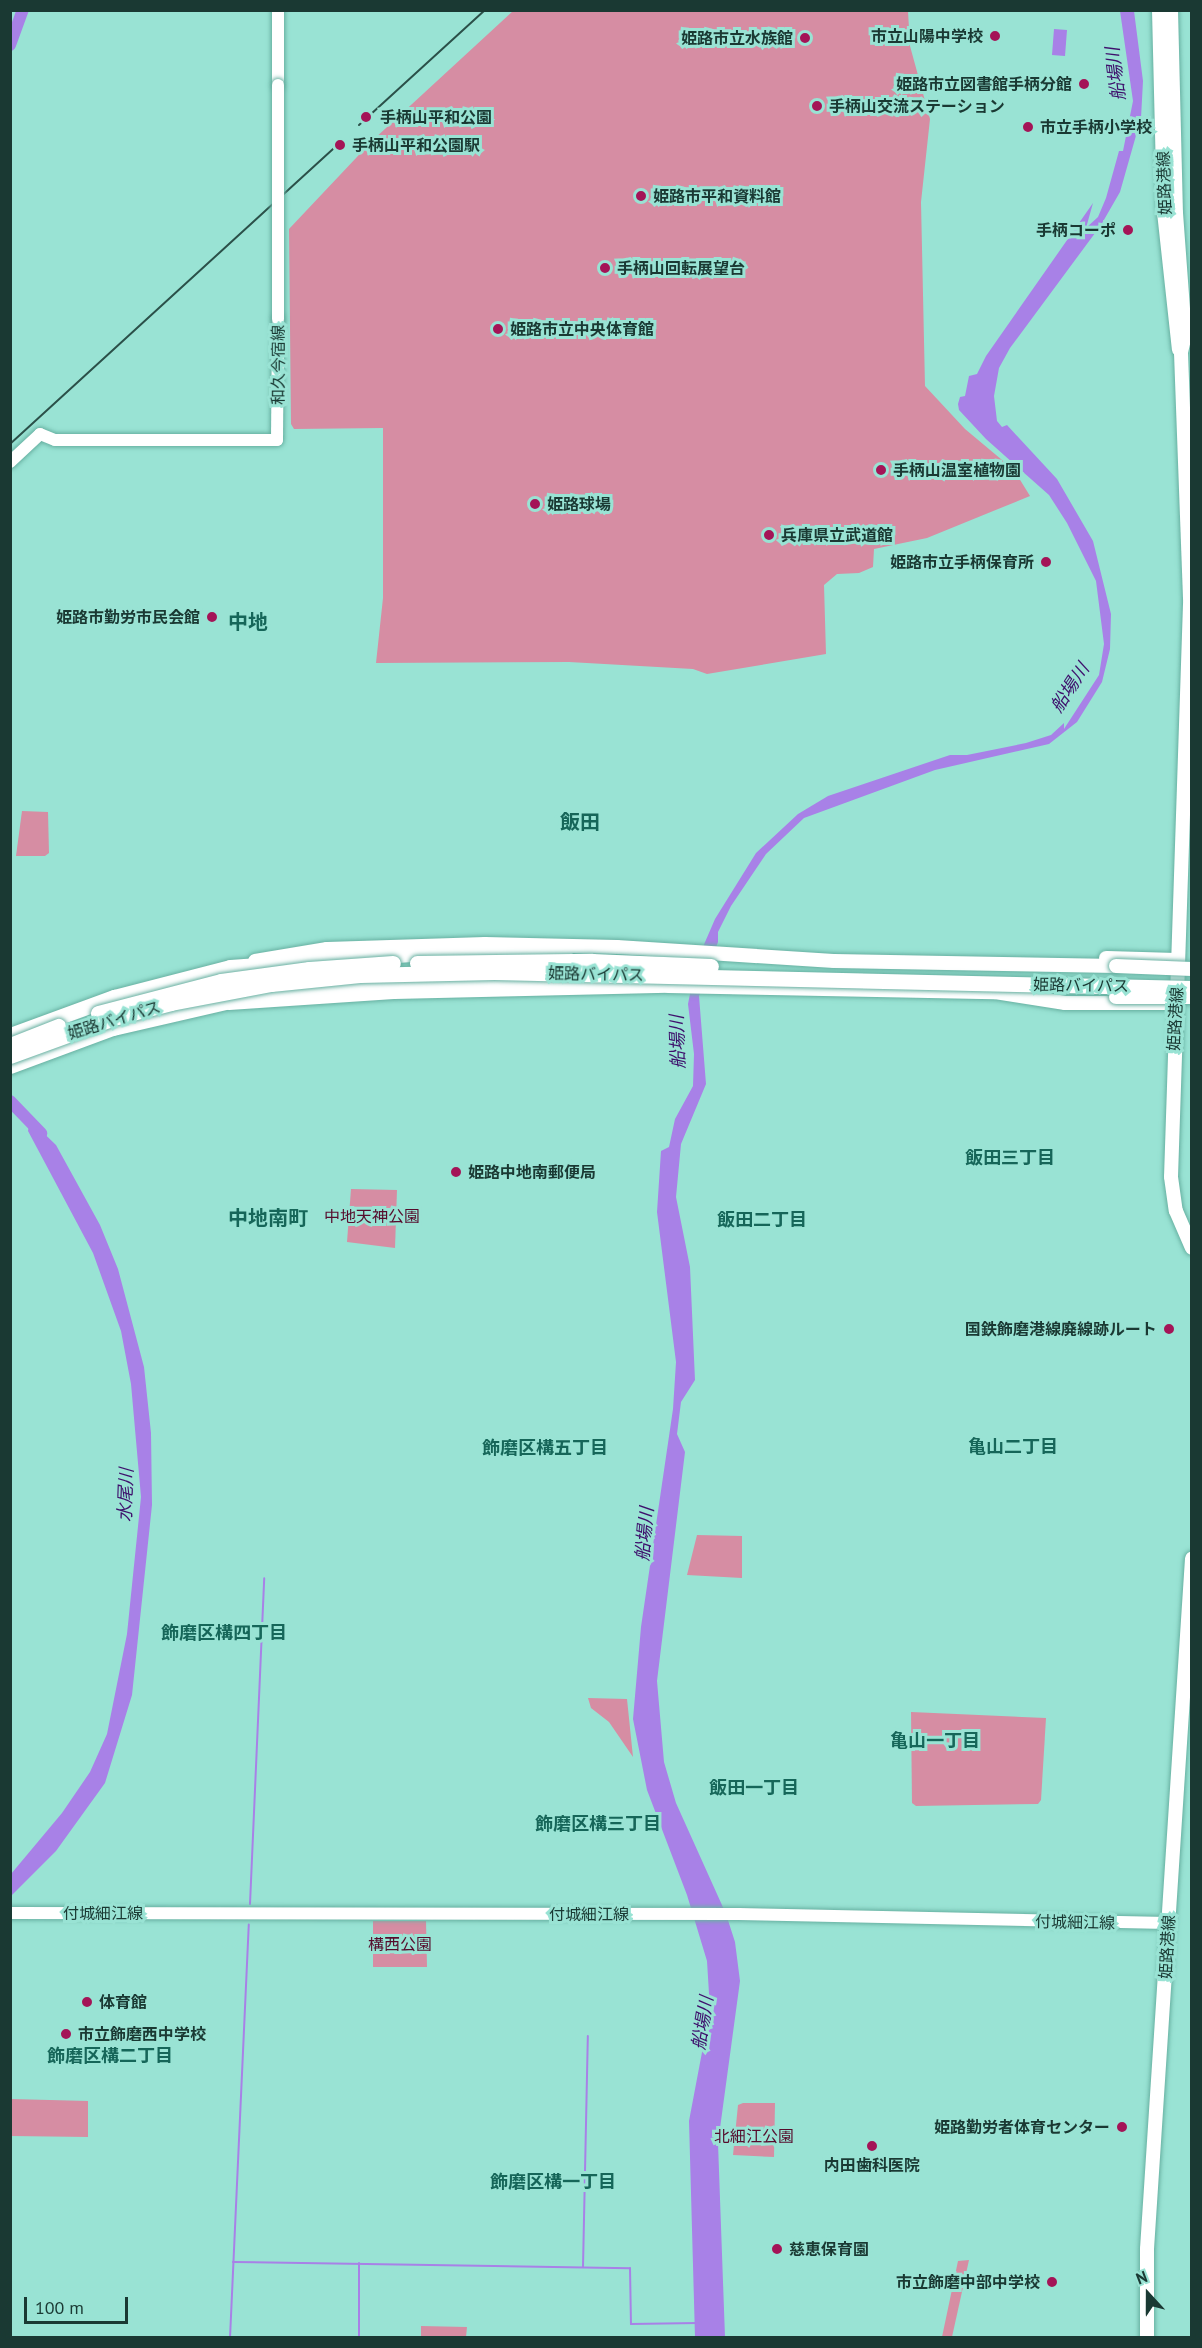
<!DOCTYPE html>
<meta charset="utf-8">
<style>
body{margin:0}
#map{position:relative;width:1202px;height:2348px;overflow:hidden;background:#99e3d4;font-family:"PT Sans","Noto Sans JP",sans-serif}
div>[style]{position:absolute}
.green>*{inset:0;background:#d68da3}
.water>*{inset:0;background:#a881e7}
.stream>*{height:2px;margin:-1px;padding:0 1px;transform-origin:1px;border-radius:1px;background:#a881e7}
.river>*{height:12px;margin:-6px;padding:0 6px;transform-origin:6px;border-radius:6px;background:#a881e7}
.roads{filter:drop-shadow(0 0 2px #67b0a1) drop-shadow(0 0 2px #67b0a1)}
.secondary>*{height:12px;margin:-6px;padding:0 6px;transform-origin:6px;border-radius:6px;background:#fff}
.primary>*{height:14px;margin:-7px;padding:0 7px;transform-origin:7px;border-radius:7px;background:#fff}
.trunk>*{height:14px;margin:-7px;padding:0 7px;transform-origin:7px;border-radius:7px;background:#fff}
.motorway>*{height:15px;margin:-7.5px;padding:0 7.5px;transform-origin:7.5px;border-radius:7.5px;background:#fff}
.rail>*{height:2px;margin:-1px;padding:0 1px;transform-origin:1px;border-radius:1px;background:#2b5049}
.bridges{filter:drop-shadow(0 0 2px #67b0a1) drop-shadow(0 0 2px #67b0a1)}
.secondary-bridge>*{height:12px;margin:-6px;padding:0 6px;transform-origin:6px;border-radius:6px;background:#fff}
.trunk-bridge>*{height:14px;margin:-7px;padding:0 7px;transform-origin:7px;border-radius:7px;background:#fff}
.motorway-bridge>*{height:15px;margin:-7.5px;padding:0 7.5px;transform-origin:7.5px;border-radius:7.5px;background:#fff}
.dots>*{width:16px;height:16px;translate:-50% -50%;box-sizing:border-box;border:3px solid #99e3d4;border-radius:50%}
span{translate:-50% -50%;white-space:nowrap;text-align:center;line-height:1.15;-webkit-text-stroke:6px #99e3d4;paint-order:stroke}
.poi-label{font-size:16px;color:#1a3933;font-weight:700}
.right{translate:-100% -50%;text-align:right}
.left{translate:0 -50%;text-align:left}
.street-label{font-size:16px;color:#1a3933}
.park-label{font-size:16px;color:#560c2c}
.water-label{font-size:18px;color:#3e106c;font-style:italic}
.neighbourhood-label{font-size:18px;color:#166659;font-weight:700}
.quarter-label{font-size:20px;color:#166659;font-weight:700}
.frame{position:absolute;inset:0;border:12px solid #1a3933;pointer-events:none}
.north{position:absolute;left:1118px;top:2264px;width:60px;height:60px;-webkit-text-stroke:4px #99e3d4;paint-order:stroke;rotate:339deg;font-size:16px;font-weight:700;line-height:24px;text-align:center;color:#1a3933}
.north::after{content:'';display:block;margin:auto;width:21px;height:27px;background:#1a3933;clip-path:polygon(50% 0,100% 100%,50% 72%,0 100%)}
.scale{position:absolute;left:24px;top:2297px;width:104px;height:27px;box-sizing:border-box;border:3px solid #1a3933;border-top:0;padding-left:8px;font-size:18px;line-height:21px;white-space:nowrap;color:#1a3933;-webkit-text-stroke:4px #99e3d4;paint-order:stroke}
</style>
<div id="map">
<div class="green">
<div style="clip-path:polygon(513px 11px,908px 11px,910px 46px,930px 119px,921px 202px,925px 386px,965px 429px,1014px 470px,1030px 496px,927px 538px,874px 549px,873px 567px,859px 573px,837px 574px,824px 585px,826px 654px,707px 674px,693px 669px,569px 662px,376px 663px,383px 598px,383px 428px,294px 429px,291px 424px,289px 229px,373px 140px)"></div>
<div style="clip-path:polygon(22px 811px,48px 812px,49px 853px,45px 856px,16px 856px)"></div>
<div style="clip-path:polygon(351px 1189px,397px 1190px,395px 1248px,347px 1242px)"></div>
<div style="clip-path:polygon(697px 1535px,742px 1536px,742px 1578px,687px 1575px)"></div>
<div style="clip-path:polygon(588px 1698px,627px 1699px,633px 1757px,609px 1722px,591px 1708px)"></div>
<div style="clip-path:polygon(911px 1712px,1046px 1718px,1041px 1800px,1038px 1804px,916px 1806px,912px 1803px)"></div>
<div style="clip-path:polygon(373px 1921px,426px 1921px,427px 1967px,373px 1967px)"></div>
<div style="clip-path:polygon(11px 2099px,88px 2101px,88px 2137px,11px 2136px)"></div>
<div style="clip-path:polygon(743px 2103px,775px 2103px,774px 2157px,733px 2155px,738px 2105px)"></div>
<div style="clip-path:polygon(969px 2260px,952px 2337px,942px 2337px,958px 2261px)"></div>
<div style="clip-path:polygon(421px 2326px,467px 2327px,466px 2337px,421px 2337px)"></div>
</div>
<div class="water">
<div style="clip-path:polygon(1120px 11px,1134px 11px,1143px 81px,1141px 118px,1120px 192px,1101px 225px,1010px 348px,999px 368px,994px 396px,997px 421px,1002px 427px,1007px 425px,1057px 479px,1093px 541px,1111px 614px,1110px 649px,1102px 682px,1077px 722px,1049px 744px,935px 770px,804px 818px,766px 854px,731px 906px,718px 932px,718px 942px,699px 996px,706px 1084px,681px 1144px,676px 1197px,690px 1267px,695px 1380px,681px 1402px,677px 1434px,685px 1452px,657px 1681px,664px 1762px,676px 1803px,726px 1914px,735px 1942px,740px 1981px,718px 2143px,725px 2337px,695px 2337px,689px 2121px,710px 2010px,707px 1961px,687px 1895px,647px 1790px,633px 1719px,641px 1627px,673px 1409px,676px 1362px,657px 1212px,661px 1151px,669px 1147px,675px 1119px,693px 1086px,694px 1054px,688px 1004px,696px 963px,715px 919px,756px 853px,798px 814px,828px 796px,950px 755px,967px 755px,1026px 743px,1051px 735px,1064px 723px,1064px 729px,1099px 675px,1104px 644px,1096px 581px,1067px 523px,1049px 495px,986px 439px,959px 410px,958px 404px,960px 397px,965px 396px,969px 376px,977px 374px,986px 356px,1093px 203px,1086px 228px,1098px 217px,1106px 198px,1119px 151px,1123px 151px,1133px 101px)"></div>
<div style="clip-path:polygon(1054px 29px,1067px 30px,1065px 56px,1052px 55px)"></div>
<div style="clip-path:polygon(30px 1120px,56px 1145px,100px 1225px,118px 1269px,144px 1367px,151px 1433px,152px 1505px,132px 1695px,105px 1783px,56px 1851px,11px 1896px,11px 1874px,62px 1813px,90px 1772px,107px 1734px,127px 1634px,141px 1497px,131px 1384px,121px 1331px,93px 1253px,28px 1131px)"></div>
</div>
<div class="stream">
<div style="left:250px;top:1904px;width:326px;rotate:-87.5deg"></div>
<div style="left:233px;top:2262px;width:397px;rotate:0.9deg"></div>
<div style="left:630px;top:2268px;width:56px;rotate:89deg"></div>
<div style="left:631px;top:2324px;width:67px;rotate:-0.9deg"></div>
<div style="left:583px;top:2267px;width:231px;rotate:-88.8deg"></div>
<div style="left:230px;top:2338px;width:414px;rotate:-87.4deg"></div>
<div style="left:359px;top:2338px;width:75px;rotate:-90deg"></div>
</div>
<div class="river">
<div style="left:10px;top:45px;width:37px;rotate:-70deg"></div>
<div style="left:10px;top:1101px;width:45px;rotate:45.9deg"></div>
</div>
<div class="roads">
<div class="secondary">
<div style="left:278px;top:85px;width:75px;rotate:-90deg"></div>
<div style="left:10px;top:462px;width:41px;rotate:-43deg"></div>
<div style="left:40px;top:434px;width:16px;rotate:22deg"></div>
<div style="left:55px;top:440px;width:222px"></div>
<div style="left:277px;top:440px;width:121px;rotate:-89.5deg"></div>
<div style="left:10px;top:1913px;width:729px;rotate:0.08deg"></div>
<div style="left:739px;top:1914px;width:429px;rotate:1.2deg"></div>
</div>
<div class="primary">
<div style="left:1159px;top:10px;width:202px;rotate:88.6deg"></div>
<div style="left:1164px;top:212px;width:138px;rotate:83.8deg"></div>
<div style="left:1171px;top:10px;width:203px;rotate:88.6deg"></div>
<div style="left:1176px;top:213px;width:122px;rotate:85.8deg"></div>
<div style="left:1185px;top:335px;width:18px;rotate:103deg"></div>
<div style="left:1181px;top:353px;width:251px;rotate:87.9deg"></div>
<div style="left:1190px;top:604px;width:573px;rotate:91.9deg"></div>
<div style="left:1171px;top:1177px;width:34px;rotate:82deg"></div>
<div style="left:1176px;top:1211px;width:40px;rotate:66.6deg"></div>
<div style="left:1147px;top:2338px;width:89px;rotate:-90deg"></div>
<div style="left:1147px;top:2249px;width:692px;rotate:-86.27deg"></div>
</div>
<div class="trunk">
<div style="left:1106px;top:958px;width:72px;rotate:1.6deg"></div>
<div style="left:255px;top:961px;width:73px;rotate:-9.5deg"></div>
<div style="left:327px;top:949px;width:158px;rotate:-1.8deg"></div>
<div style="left:485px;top:944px;width:132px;rotate:1.3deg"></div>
<div style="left:617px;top:947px;width:217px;rotate:3.7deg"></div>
<div style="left:834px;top:961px;width:282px;rotate:1deg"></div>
<div style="left:229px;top:1003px;width:165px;rotate:-3.8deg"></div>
<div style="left:394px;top:992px;width:274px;rotate:-1.3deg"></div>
<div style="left:668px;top:986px;width:327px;rotate:1.1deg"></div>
<div style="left:995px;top:992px;width:71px;rotate:8.9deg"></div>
<div style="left:1065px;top:1003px;width:100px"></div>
</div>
<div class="motorway">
<div style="left:10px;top:1035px;width:111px;rotate:-20.1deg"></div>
<div style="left:114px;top:997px;width:120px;rotate:-14.5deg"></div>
<div style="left:230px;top:967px;width:182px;rotate:-4.1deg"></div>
<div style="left:412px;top:954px;width:81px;rotate:-1.4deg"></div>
<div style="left:493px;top:952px;width:73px;rotate:3.9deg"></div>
<div style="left:10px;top:1066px;width:110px;rotate:-20.3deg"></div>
<div style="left:113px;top:1028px;width:138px;rotate:-13deg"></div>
<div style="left:247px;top:997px;width:115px;rotate:-6.5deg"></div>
<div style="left:361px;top:984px;width:192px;rotate:-1.2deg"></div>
</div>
</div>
<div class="rail">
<div style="left:359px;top:125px;width:171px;rotate:-42.4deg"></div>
<div style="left:10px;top:444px;width:440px;rotate:-42.4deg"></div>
</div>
<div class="bridges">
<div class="secondary-bridge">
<div style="left:278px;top:319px;width:234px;rotate:-90deg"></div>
</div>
<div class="trunk-bridge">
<div style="left:1116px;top:966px;width:76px;rotate:2.3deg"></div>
<div style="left:1116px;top:997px;width:76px"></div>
</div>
<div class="motorway-bridge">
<div style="left:417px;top:963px;width:175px;rotate:-0.7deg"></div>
<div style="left:592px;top:961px;width:119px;rotate:2.4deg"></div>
<div style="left:98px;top:1013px;width:127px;rotate:-14.6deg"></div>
<div style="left:221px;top:981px;width:89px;rotate:-7.8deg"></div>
<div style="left:309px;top:969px;width:84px;rotate:-4.1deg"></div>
<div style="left:10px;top:1045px;width:52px;rotate:-21.6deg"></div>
<div style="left:10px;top:1056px;width:114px;rotate:-20deg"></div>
<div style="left:117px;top:1017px;width:56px;rotate:-14.5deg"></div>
<div style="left:171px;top:1003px;width:102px;rotate:-10.8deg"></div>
<div style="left:271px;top:984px;width:89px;rotate:-5.8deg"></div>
<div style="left:360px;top:975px;width:134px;rotate:-1.3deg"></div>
<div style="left:494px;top:972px;width:698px;rotate:1.31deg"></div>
</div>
</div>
<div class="dots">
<div style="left:995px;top:36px;background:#a41457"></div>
<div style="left:805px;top:38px;background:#a41457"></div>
<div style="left:1084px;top:84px;background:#a41457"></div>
<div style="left:817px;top:106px;background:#a41457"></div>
<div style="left:366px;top:117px;background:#a41457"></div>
<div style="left:1028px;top:127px;background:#a41457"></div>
<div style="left:340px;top:145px;background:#a41457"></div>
<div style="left:641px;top:196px;background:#a41457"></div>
<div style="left:1128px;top:230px;background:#a41457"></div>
<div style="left:605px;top:268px;background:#a41457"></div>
<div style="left:498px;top:329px;background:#a41457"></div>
<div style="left:881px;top:470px;background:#a41457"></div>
<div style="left:535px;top:504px;background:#a41457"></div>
<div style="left:769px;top:535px;background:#a41457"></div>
<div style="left:1046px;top:562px;background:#a41457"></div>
<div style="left:212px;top:617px;background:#a41457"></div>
<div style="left:456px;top:1172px;background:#a41457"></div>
<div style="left:1169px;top:1329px;background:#a41457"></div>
<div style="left:87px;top:2002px;background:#a41457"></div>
<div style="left:66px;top:2034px;background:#a41457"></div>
<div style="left:1122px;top:2127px;background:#a41457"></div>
<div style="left:872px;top:2146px;background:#a41457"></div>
<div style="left:777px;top:2249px;background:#a41457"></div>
<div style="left:1052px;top:2282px;background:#a41457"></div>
</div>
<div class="poi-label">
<span class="right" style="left:983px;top:36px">市立山陽中学校</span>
<span class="right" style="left:793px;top:38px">姫路市立水族館</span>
<span class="right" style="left:1072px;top:84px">姫路市立図書館手柄分館</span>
<span class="left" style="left:829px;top:106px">手柄山交流ステーション</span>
<span class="left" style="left:380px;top:117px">手柄山平和公園</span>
<span class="left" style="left:1040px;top:127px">市立手柄小学校</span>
<span class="left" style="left:352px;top:145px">手柄山平和公園駅</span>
<span class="left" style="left:653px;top:196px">姫路市平和資料館</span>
<span class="right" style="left:1116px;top:230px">手柄コーポ</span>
<span class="left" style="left:617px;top:268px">手柄山回転展望台</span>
<span class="left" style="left:510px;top:329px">姫路市立中央体育館</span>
<span class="left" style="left:893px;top:470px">手柄山温室植物園</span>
<span class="left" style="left:547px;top:504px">姫路球場</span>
<span class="left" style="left:781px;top:535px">兵庫県立武道館</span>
<span class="right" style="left:1034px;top:562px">姫路市立手柄保育所</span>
<span class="right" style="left:200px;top:617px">姫路市勤労市民会館</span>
<span class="left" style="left:468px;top:1172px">姫路中地南郵便局</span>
<span class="right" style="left:1157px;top:1329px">国鉄飾磨港線廃線跡ルート</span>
<span class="left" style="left:99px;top:2002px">体育館</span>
<span class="left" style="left:78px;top:2034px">市立飾磨西中学校</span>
<span class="right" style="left:1110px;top:2127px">姫路勤労者体育センター</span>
<span style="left:872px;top:2165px">内田歯科医院</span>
<span class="left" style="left:789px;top:2249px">慈恵保育園</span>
<span class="right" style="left:1040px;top:2282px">市立飾磨中部中学校</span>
</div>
<div class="street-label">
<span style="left:1164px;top:183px;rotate:-92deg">姫路港線</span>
<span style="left:278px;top:365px;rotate:-90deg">和久今宿線</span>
<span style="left:596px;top:974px;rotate:1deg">姫路バイパス</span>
<span style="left:1081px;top:985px;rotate:1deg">姫路バイパス</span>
<span style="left:1175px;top:1019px;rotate:-87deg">姫路港線</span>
<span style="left:114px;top:1020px;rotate:-17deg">姫路バイパス</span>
<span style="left:103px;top:1913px">付城細江線</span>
<span style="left:589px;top:1914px">付城細江線</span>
<span style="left:1075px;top:1922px;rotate:1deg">付城細江線</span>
<span style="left:1167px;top:1947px;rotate:-87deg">姫路港線</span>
</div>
<div class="park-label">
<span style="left:372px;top:1216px">中地天神公園</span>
<span style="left:400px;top:1944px">構西公園</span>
<span style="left:754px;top:2136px">北細江公園</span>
</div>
<div class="water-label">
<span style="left:1116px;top:74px;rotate:-97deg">船場川</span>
<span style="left:1070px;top:688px;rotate:-57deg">船場川</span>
<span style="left:678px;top:1042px;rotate:-92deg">船場川</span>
<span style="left:126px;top:1495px;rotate:-88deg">水尾川</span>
<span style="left:645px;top:1534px;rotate:-85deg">船場川</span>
<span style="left:703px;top:2023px;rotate:-81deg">船場川</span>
</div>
<div class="neighbourhood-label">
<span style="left:1010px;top:1158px">飯田三丁目</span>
<span style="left:762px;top:1220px">飯田二丁目</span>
<span style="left:1013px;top:1447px">亀山二丁目</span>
<span style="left:545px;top:1448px">飾磨区構五丁目</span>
<span style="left:224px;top:1633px">飾磨区構四丁目</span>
<span style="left:935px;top:1741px">亀山一丁目</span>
<span style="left:754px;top:1788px">飯田一丁目</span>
<span style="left:598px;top:1824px">飾磨区構三丁目</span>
<span style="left:110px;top:2056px">飾磨区構二丁目</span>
<span style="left:553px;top:2182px">飾磨区構一丁目</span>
</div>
<div class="quarter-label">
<span style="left:248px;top:622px">中地</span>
<span style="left:580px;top:822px">飯田</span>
<span style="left:268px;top:1218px">中地南町</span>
</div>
<div class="frame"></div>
<div class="north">N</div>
<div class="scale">100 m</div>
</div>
